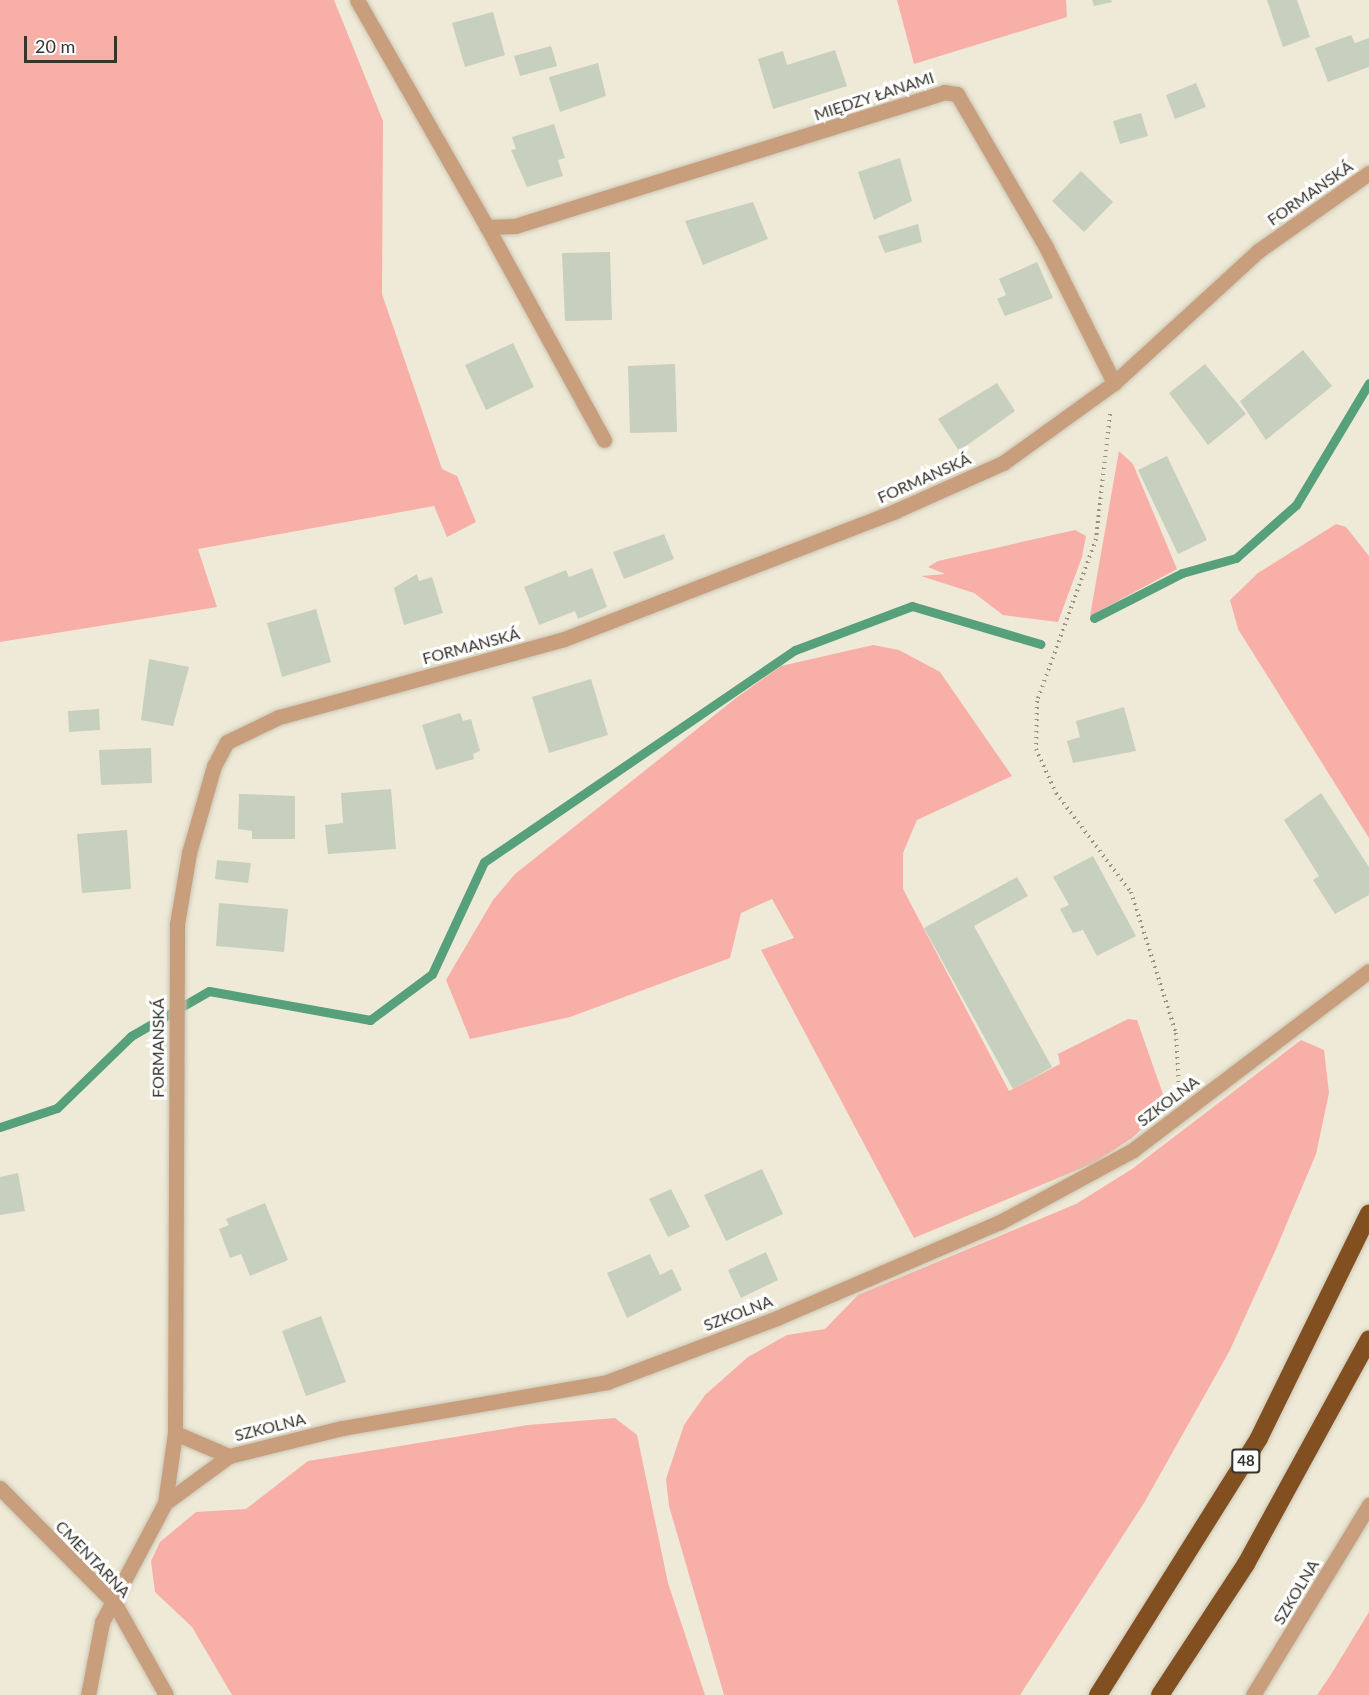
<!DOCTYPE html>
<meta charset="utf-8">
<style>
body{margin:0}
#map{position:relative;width:1369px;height:1695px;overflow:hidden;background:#efead7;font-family:Lato,sans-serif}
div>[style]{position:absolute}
.green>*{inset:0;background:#f7afa7}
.stream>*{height:9px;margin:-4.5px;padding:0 4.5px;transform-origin:4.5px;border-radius:4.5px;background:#56a07c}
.building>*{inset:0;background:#c7cfbe}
.path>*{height:4px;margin-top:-2px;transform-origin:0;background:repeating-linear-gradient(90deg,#969385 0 1.5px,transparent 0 6px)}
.roads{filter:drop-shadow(0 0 2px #cac6b5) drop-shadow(0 0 2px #cac6b5)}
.lane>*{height:15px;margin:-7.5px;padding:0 7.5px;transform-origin:7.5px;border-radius:7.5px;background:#c89e7c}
.street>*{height:15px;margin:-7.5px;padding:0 7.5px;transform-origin:7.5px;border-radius:7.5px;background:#c89e7c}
.highway>*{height:18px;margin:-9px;padding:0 9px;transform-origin:9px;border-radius:9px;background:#824f21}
span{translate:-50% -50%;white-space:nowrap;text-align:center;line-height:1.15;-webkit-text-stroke:6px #fff;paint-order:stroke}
.shield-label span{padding:2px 4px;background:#fff;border:2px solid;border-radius:4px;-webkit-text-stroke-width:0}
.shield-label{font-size:15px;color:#36342d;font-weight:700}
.street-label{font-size:16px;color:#36342d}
.scale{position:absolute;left:24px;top:36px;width:93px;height:27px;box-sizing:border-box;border:3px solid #36342d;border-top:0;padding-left:8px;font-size:18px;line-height:21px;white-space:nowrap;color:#36342d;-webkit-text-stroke:4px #fff;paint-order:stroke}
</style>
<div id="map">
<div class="green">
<div style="clip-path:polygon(0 0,334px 0,383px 121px,382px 294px,442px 469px,457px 476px,476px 522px,447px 537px,434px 506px,198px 549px,217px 607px,0 642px)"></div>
<div style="clip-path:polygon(897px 0,1066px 0,1067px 17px,914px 64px)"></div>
<div style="clip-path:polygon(1119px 451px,1133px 464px,1177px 569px,1090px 616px)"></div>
<div style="clip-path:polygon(1336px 524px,1346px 527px,1369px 556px,1369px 838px,1238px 629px,1230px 600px,1258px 573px)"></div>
<div style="clip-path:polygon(1075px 530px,1086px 536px,1082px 557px,1058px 622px,1003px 615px,974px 593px,921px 576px,945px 574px,928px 567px,938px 561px)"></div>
<div style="clip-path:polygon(873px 645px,899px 650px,940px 672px,1012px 776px,917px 820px,903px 853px,903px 889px,1009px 1091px,1060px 1064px,1058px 1054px,1128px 1019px,1137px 1020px,1165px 1100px,1164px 1108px,1132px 1138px,1094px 1163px,914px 1238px,761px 950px,794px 938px,772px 899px,741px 913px,730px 958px,570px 1017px,470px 1039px,446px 980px,493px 900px,515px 874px,736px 698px,781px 666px)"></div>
<div style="clip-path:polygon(1301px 1040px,1324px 1050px,1329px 1093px,1316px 1154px,1276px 1249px,1229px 1352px,1144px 1503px,1020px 1695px,724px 1695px,669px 1506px,666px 1479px,684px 1425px,705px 1395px,748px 1357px,787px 1335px,825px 1329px,858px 1295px,1076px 1204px,1132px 1169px)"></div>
<div style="clip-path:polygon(615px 1418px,637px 1435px,668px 1583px,705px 1695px,232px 1695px,192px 1627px,155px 1592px,151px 1561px,160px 1542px,196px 1512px,246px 1509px,308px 1461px,528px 1425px)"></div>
<div style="clip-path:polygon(1369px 1612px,1369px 1695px,1317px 1695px,1330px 1676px)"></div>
</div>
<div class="stream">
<div style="left:1094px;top:618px;width:99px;rotate:-27.1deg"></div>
<div style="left:1182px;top:573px;width:56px;rotate:-15.5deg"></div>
<div style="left:1236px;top:558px;width:80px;rotate:-41.5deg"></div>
<div style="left:1296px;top:505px;width:142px;rotate:-59.1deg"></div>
<div style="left:0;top:1127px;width:60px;rotate:-18.4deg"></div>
<div style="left:57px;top:1108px;width:103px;rotate:-44.2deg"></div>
<div style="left:131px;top:1036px;width:90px;rotate:-30deg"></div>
<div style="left:209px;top:991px;width:164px;rotate:10.2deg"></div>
<div style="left:370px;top:1020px;width:77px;rotate:-36.6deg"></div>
<div style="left:432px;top:974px;width:123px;rotate:-65.1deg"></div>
<div style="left:484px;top:862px;width:376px;rotate:-34.3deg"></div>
<div style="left:795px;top:650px;width:125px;rotate:-20.6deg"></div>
<div style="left:912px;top:606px;width:134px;rotate:16.5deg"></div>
</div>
<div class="building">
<div style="clip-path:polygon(1092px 0,1111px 0,1112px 2px,1094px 6px)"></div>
<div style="clip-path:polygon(1267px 0,1297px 0,1310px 37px,1283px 47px)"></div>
<div style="clip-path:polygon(493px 12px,505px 55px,465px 67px,452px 23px)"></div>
<div style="clip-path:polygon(1351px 35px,1355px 43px,1369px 38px,1369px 67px,1328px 82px,1315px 48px)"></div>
<div style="clip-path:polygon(551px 46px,557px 66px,520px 76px,514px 56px)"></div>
<div style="clip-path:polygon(835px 50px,847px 86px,773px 109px,758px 59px,783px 51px,787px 65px)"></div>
<div style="clip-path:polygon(598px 63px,606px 96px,560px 112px,549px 77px)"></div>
<div style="clip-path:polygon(1196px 83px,1206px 107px,1175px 119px,1166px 95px)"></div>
<div style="clip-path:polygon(1141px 113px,1148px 136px,1120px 144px,1113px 121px)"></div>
<div style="clip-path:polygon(554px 124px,565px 158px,558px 160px,563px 176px,527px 187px,511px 150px,516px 149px,512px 137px)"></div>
<div style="clip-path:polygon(900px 158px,912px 201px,874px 220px,858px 172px)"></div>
<div style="clip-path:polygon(1081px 171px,1113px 202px,1084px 232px,1052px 201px)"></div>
<div style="clip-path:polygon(753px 202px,768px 239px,703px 265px,685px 221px)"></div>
<div style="clip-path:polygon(918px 224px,922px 242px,885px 253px,878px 236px)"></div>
<div style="clip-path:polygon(610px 252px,612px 320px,565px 321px,562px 253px)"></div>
<div style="clip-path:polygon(1037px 262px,1053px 298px,1005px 316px,997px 299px,1006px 295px,999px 279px)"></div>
<div style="clip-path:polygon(513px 343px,534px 387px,486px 410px,465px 365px)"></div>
<div style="clip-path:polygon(1303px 350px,1332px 386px,1266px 440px,1240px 401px)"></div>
<div style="clip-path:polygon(675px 364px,677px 432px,630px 433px,628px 366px)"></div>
<div style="clip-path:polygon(1205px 364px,1246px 414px,1208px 445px,1169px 393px)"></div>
<div style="clip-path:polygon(997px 383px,1015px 411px,959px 451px,938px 419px)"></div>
<div style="clip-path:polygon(1167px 456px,1207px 540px,1178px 554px,1138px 470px)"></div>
<div style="clip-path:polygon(664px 534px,674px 559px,624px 579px,613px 552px)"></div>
<div style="clip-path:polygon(592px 568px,607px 607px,578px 619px,575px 611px,539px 625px,524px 587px,566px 570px,569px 577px)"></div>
<div style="clip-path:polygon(417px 574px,419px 581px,432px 577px,443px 613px,404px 625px,394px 588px)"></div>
<div style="clip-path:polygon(316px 609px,331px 662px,282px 677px,267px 623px)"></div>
<div style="clip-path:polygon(149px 659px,189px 667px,173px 726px,141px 720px)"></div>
<div style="clip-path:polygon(591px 679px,608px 735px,549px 753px,532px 697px)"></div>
<div style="clip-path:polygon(1124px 707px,1136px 751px,1073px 763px,1067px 741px,1080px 737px,1076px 721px)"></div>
<div style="clip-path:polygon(99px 709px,100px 730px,69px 732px,68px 711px)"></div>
<div style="clip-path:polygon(460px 713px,463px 721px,471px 719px,480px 751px,473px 754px,474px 759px,436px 770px,422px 725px)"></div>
<div style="clip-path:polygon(151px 748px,152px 783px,101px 785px,99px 750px)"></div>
<div style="clip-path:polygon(391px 789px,396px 849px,328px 854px,325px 825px,343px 823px,341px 793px)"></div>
<div style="clip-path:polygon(1321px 793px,1369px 867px,1369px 895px,1335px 914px,1313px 880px,1319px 876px,1284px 820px)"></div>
<div style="clip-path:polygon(239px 794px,295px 796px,295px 839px,252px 839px,252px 831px,238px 829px)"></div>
<div style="clip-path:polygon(127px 830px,131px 889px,82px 893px,77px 834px)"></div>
<div style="clip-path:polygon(1093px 856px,1136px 936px,1097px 956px,1083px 930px,1073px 933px,1060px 909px,1069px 905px,1053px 877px)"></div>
<div style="clip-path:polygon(217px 860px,251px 863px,248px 883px,215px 879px)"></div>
<div style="clip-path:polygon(1017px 877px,1028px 896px,974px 926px,1052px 1067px,1013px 1089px,924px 928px)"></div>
<div style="clip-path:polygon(219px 903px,288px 909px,284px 952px,216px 946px)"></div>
<div style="clip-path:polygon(762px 1169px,783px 1214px,726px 1241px,704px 1195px)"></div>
<div style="clip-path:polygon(18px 1173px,25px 1211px,0 1215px,0 1177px)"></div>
<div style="clip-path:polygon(671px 1189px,690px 1227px,668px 1237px,649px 1199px)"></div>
<div style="clip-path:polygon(265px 1203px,288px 1260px,250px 1276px,241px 1254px,230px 1258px,219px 1229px,229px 1225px,226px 1219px)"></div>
<div style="clip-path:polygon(766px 1252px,778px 1280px,741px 1298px,728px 1270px)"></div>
<div style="clip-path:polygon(650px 1254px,660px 1275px,672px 1269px,682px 1290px,627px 1318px,607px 1273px)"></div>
<div style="clip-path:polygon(321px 1316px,346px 1382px,306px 1396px,282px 1331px)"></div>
</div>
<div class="path">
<div style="left:1110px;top:414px;width:126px;rotate:96.4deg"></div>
<div style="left:1096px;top:539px;width:172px;rotate:110deg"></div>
<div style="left:1037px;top:701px;width:48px;rotate:91.2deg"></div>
<div style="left:1036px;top:749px;width:48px;rotate:65.6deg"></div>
<div style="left:1056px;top:793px;width:124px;rotate:52.9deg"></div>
<div style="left:1131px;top:892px;width:148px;rotate:72.3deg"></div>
<div style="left:1176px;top:1033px;width:54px;rotate:86.8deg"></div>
</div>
<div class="roads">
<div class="lane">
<div style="left:957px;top:94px;width:177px;rotate:59.8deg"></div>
<div style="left:1046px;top:247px;width:152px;rotate:63.4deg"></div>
<div style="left:487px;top:227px;width:243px;rotate:61.2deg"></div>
</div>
<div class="street">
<div style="left:357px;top:0;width:262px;rotate:60.2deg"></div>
<div style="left:487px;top:227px;width:28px;rotate:-2deg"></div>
<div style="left:515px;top:226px;width:449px;rotate:-17.3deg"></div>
<div style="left:944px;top:92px;width:13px;rotate:9deg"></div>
<div style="left:175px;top:1433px;width:59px;rotate:23.1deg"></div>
<div style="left:0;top:1488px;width:163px;rotate:45.2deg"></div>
<div style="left:115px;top:1604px;width:104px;rotate:60.7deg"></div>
<div style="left:165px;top:1503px;width:71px;rotate:-81.9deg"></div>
<div style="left:175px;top:1433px;width:509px;rotate:-89.77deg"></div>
<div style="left:177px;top:924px;width:72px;rotate:-80.4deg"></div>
<div style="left:189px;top:853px;width:91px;rotate:-74deg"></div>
<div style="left:214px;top:766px;width:27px;rotate:-62deg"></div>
<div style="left:227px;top:742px;width:58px;rotate:-25.7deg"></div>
<div style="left:279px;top:717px;width:295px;rotate:-15.3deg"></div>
<div style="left:564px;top:639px;width:355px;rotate:-21.1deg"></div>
<div style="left:895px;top:511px;width:118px;rotate:-24deg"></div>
<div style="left:1003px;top:463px;width:137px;rotate:-35.8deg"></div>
<div style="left:1114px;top:383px;width:195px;rotate:-42.5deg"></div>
<div style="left:1258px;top:251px;width:136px;rotate:-35.1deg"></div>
<div style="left:88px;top:1695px;width:74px;rotate:-79.1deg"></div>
<div style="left:102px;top:1622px;width:135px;rotate:-62.1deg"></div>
<div style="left:165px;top:1503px;width:79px;rotate:-36.3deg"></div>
<div style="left:229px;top:1456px;width:116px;rotate:-13.9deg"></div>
<div style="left:342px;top:1428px;width:269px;rotate:-9.8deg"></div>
<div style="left:607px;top:1382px;width:182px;rotate:-20.6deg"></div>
<div style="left:777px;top:1318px;width:243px;rotate:-23.3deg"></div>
<div style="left:1000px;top:1222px;width:151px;rotate:-28.4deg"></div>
<div style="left:1133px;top:1150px;width:296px;rotate:-37.2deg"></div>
<div style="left:1253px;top:1695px;width:223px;rotate:-58.6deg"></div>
</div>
<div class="highway">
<div style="left:1098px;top:1695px;width:303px;rotate:-57.9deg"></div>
<div style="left:1259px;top:1438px;width:250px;rotate:-63.9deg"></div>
<div style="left:1160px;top:1695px;width:157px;rotate:-56.7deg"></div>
<div style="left:1246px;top:1564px;width:256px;rotate:-61.3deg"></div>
</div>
</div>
<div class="shield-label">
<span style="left:1246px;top:1461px">48</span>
</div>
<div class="street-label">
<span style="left:874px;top:96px;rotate:-18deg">MIĘDZY ŁANAMI</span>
<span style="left:1310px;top:193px;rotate:-35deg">FORMANSKÁ</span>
<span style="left:924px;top:478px;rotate:-24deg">FORMANSKÁ</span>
<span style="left:471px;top:646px;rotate:-15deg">FORMANSKÁ</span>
<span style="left:158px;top:1048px;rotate:-90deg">FORMANSKÁ</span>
<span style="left:1168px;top:1101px;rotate:-37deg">SZKOLNA</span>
<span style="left:738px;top:1313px;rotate:-21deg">SZKOLNA</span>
<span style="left:270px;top:1427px;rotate:-14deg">SZKOLNA</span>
<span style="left:93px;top:1559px;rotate:46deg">CMENTARNA</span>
<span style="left:1296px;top:1592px;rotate:-59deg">SZKOLNA</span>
</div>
<div class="scale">20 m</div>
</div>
